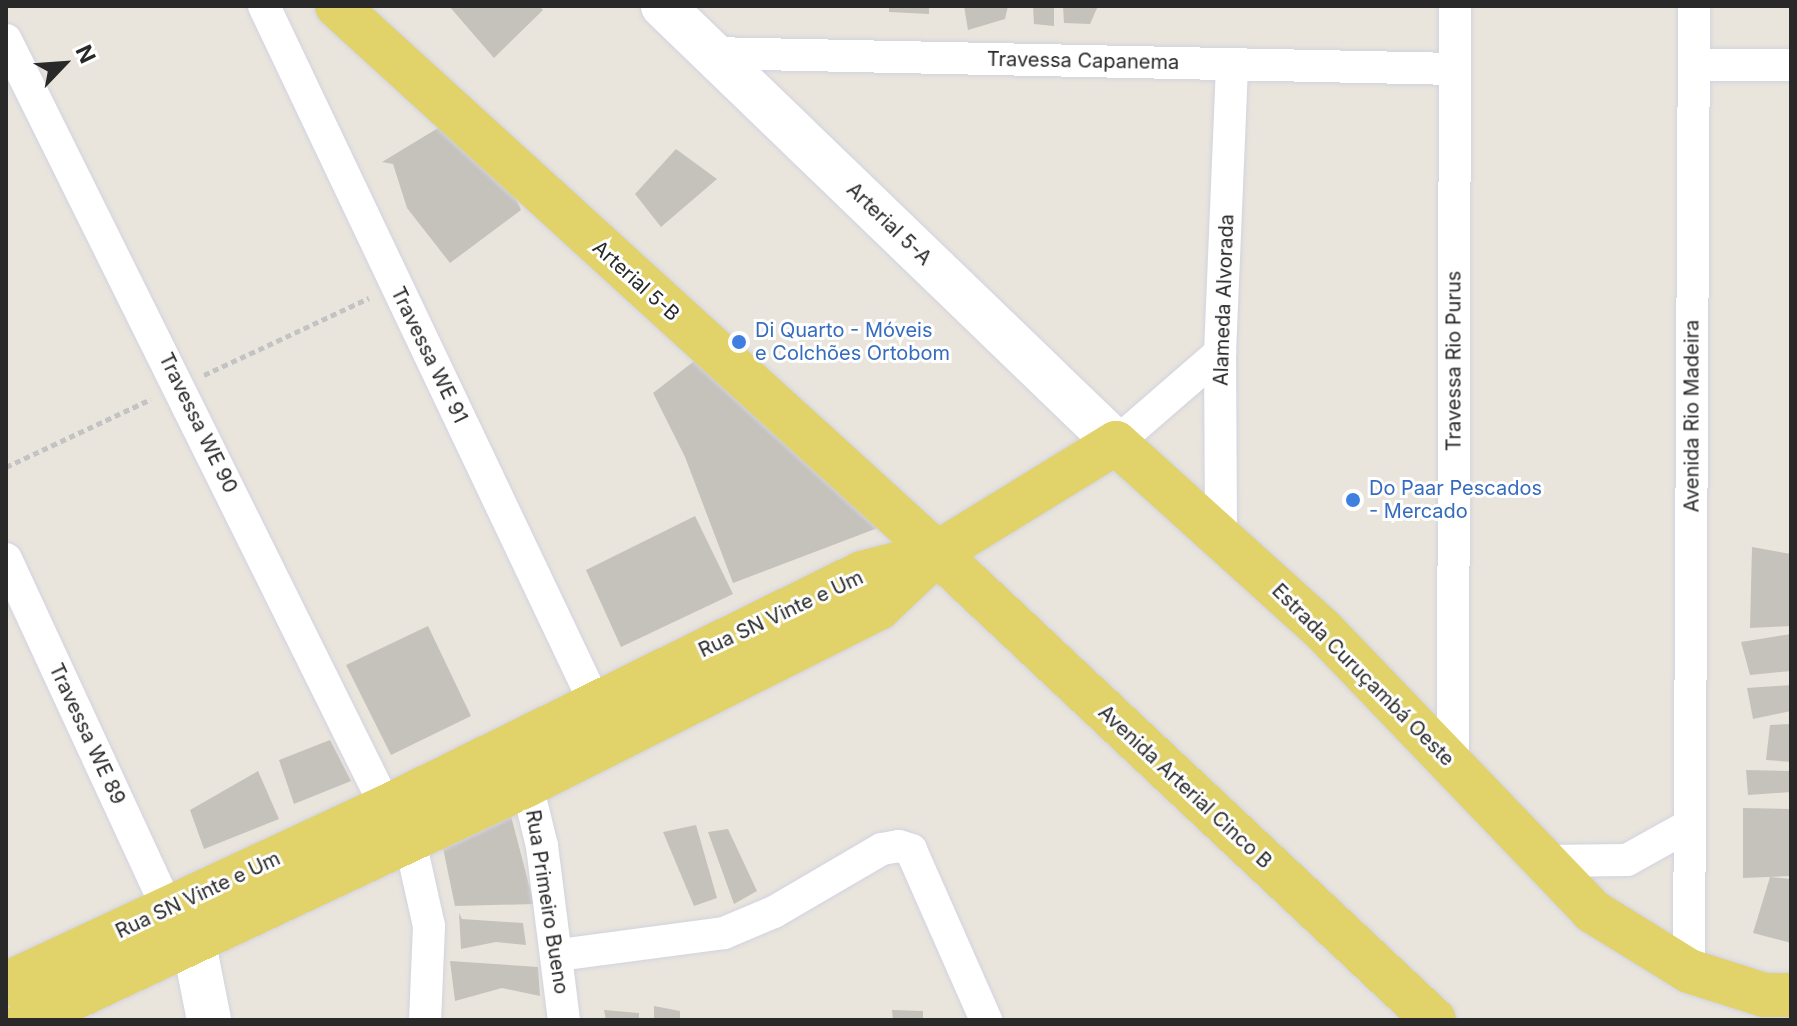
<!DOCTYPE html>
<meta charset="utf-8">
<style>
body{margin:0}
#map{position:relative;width:1797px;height:1026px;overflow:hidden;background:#eae5dc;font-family:Inter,sans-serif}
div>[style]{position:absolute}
.building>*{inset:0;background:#c5c2bc}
.path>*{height:5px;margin-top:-2.5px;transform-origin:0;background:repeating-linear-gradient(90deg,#c3c3c3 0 6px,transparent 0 10px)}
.roads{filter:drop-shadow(0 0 2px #d2d3e0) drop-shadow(0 0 2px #d2d3e0)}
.street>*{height:32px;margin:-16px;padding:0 16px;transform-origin:16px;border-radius:16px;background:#fff}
.secondary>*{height:44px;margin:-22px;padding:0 22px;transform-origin:22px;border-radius:22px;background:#fff}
.primary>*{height:44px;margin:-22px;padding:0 22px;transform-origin:22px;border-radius:22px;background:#e1d26a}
.dots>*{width:22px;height:22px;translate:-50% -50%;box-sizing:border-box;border:4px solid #fff;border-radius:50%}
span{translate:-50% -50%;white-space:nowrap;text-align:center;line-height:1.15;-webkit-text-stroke:6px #fff;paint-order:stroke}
.street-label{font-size:20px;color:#292929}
.shop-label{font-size:20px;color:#366cbe}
.left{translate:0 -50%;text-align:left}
.frame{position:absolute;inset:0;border:8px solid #292929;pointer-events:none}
.north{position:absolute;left:24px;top:24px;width:80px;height:80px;-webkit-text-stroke:6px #fff;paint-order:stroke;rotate:65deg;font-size:22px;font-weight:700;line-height:32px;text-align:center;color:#292929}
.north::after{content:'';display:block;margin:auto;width:28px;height:36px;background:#292929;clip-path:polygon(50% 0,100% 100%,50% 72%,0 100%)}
</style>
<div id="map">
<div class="building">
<div style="clip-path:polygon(449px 6px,539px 6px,543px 10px,494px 58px)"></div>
<div style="clip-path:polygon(889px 6px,929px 6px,929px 14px,889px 12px)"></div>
<div style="clip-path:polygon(964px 6px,1008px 6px,1005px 19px,968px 30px)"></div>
<div style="clip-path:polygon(1033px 6px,1054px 6px,1054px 26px,1034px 24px)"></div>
<div style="clip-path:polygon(1063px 6px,1098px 6px,1090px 24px,1064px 23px)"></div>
<div style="clip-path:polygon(448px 122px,506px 174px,521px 210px,450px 263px,407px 208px,393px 164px,382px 162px)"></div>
<div style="clip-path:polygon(676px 149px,717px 179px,661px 227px,635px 194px)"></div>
<div style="clip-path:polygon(702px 355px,883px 526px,733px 583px,685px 457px,653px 393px)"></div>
<div style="clip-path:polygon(695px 516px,733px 594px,621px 647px,586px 570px)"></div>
<div style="clip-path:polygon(1752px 547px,1791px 554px,1791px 626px,1750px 628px)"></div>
<div style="clip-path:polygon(428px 626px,471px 716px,391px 755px,346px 665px)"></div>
<div style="clip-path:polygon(1791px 634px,1791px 671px,1750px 675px,1741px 642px)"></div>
<div style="clip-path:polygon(1791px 685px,1791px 711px,1753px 719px,1747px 688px)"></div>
<div style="clip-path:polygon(1791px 724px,1791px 762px,1766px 760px,1770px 725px)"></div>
<div style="clip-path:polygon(330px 740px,351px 781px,294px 804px,279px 760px)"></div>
<div style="clip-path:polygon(1746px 770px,1791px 771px,1791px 792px,1748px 795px)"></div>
<div style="clip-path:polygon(258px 771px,279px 819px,204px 849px,190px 810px)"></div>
<div style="clip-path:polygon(1743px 808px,1791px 809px,1791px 876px,1743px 878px)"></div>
<div style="clip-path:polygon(511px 816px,534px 904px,455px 906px,443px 848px)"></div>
<div style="clip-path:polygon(696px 825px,717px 898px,694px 906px,663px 832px)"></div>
<div style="clip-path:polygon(728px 829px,757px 891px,734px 904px,708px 832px)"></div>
<div style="clip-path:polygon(1770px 877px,1791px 879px,1791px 943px,1753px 933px)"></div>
<div style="clip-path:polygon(459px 913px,462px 919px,523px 923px,526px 945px,496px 942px,461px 949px)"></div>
<div style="clip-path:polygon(450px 961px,538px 967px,540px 996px,502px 988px,455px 1001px)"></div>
<div style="clip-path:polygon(654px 1006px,680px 1011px,680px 1020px,654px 1020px)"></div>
<div style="clip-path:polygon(604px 1010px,639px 1013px,639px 1020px,606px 1020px)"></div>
<div style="clip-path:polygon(892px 1010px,923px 1011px,923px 1020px,893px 1020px)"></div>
</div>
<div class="path">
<div style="left:204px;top:375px;width:182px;rotate:-25deg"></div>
<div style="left:6px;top:467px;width:160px;rotate:-25.1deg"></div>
</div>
<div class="roads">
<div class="street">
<div style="left:264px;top:6px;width:772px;rotate:64.6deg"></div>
<div style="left:6px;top:40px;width:856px;rotate:63.64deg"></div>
<div style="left:711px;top:53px;width:744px;rotate:1.23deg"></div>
<div style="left:1695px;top:65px;width:96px"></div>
<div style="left:1116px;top:443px;width:138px;rotate:-40.9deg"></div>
<div style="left:1221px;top:536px;width:183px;rotate:-90.3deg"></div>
<div style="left:1220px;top:353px;width:289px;rotate:-87.6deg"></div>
<div style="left:6px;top:559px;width:386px;rotate:65.2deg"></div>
<div style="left:1453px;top:765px;width:759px;rotate:-89.85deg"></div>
<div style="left:527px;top:785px;width:63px;rotate:76.2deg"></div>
<div style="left:542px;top:846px;width:175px;rotate:82.8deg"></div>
<div style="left:410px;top:841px;width:87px;rotate:77.4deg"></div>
<div style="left:429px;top:926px;width:94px;rotate:92.4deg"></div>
<div style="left:1545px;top:861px;width:82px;rotate:-0.7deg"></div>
<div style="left:1627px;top:860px;width:72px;rotate:-29.1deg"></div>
<div style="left:559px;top:955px;width:166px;rotate:-7.6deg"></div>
<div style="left:724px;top:933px;width:54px;rotate:-22.8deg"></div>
<div style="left:774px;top:912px;width:125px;rotate:-30.3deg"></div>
<div style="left:882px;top:849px;width:17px;rotate:-10deg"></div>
<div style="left:899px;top:846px;width:13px;rotate:18deg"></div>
<div style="left:911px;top:850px;width:186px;rotate:66.2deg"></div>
<div style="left:1689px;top:971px;width:965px;rotate:-89.7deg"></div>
</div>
<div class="secondary">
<div style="left:663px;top:6px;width:629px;rotate:43.97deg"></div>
<div style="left:193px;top:939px;width:83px;rotate:78.8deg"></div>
</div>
<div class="primary">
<div style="left:337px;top:6px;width:812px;rotate:42.35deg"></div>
<div style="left:937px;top:553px;width:682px;rotate:43.22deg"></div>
<div style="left:6px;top:984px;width:419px;rotate:-25deg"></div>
<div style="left:386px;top:807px;width:530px;rotate:-26.18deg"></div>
<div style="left:862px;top:573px;width:71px;rotate:-14.6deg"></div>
<div style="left:27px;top:1020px;width:552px;rotate:-25.17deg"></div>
<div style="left:527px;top:785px;width:394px;rotate:-26.7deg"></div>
<div style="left:879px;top:608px;width:80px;rotate:-43.5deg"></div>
<div style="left:937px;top:553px;width:210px;rotate:-31.6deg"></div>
<div style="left:1116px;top:443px;width:279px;rotate:42.1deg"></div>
<div style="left:1323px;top:630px;width:389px;rotate:46.2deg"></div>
<div style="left:1592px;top:911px;width:114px;rotate:31.7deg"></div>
<div style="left:1689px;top:971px;width:79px;rotate:17.7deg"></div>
<div style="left:1764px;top:995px;width:27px"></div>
</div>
</div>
<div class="dots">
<div style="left:739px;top:342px;background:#3f7fe0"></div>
<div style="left:1353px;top:500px;background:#3f7fe0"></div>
</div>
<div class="street-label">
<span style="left:1083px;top:61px;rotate:1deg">Travessa Capanema</span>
<span style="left:889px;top:224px;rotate:44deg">Arterial 5-A</span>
<span style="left:636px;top:281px;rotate:42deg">Arterial 5-B</span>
<span style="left:1224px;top:300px;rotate:-88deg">Alameda Alvorada</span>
<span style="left:429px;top:355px;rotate:64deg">Travessa WE 91</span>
<span style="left:1454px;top:361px;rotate:-90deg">Travessa Rio Purus</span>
<span style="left:1692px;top:416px;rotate:-90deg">Avenida Rio Madeira</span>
<span style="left:198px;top:423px;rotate:64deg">Travessa WE 90</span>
<span style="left:781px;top:614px;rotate:-25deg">Rua SN Vinte e Um</span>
<span style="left:1363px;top:675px;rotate:45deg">Estrada Curuçambá Oeste</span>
<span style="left:87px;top:734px;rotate:65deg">Travessa WE 89</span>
<span style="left:1185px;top:787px;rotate:43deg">Avenida Arterial Cinco B</span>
<span style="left:198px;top:895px;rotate:-25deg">Rua SN Vinte e Um</span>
<span style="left:547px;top:902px;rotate:81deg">Rua Primeiro Bueno</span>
</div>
<div class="shop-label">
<span class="left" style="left:755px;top:342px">Di Quarto - Móveis<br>e Colchões Ortobom</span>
<span class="left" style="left:1369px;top:500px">Do Paar Pescados<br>- Mercado</span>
</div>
<div class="frame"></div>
<div class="north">N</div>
</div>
